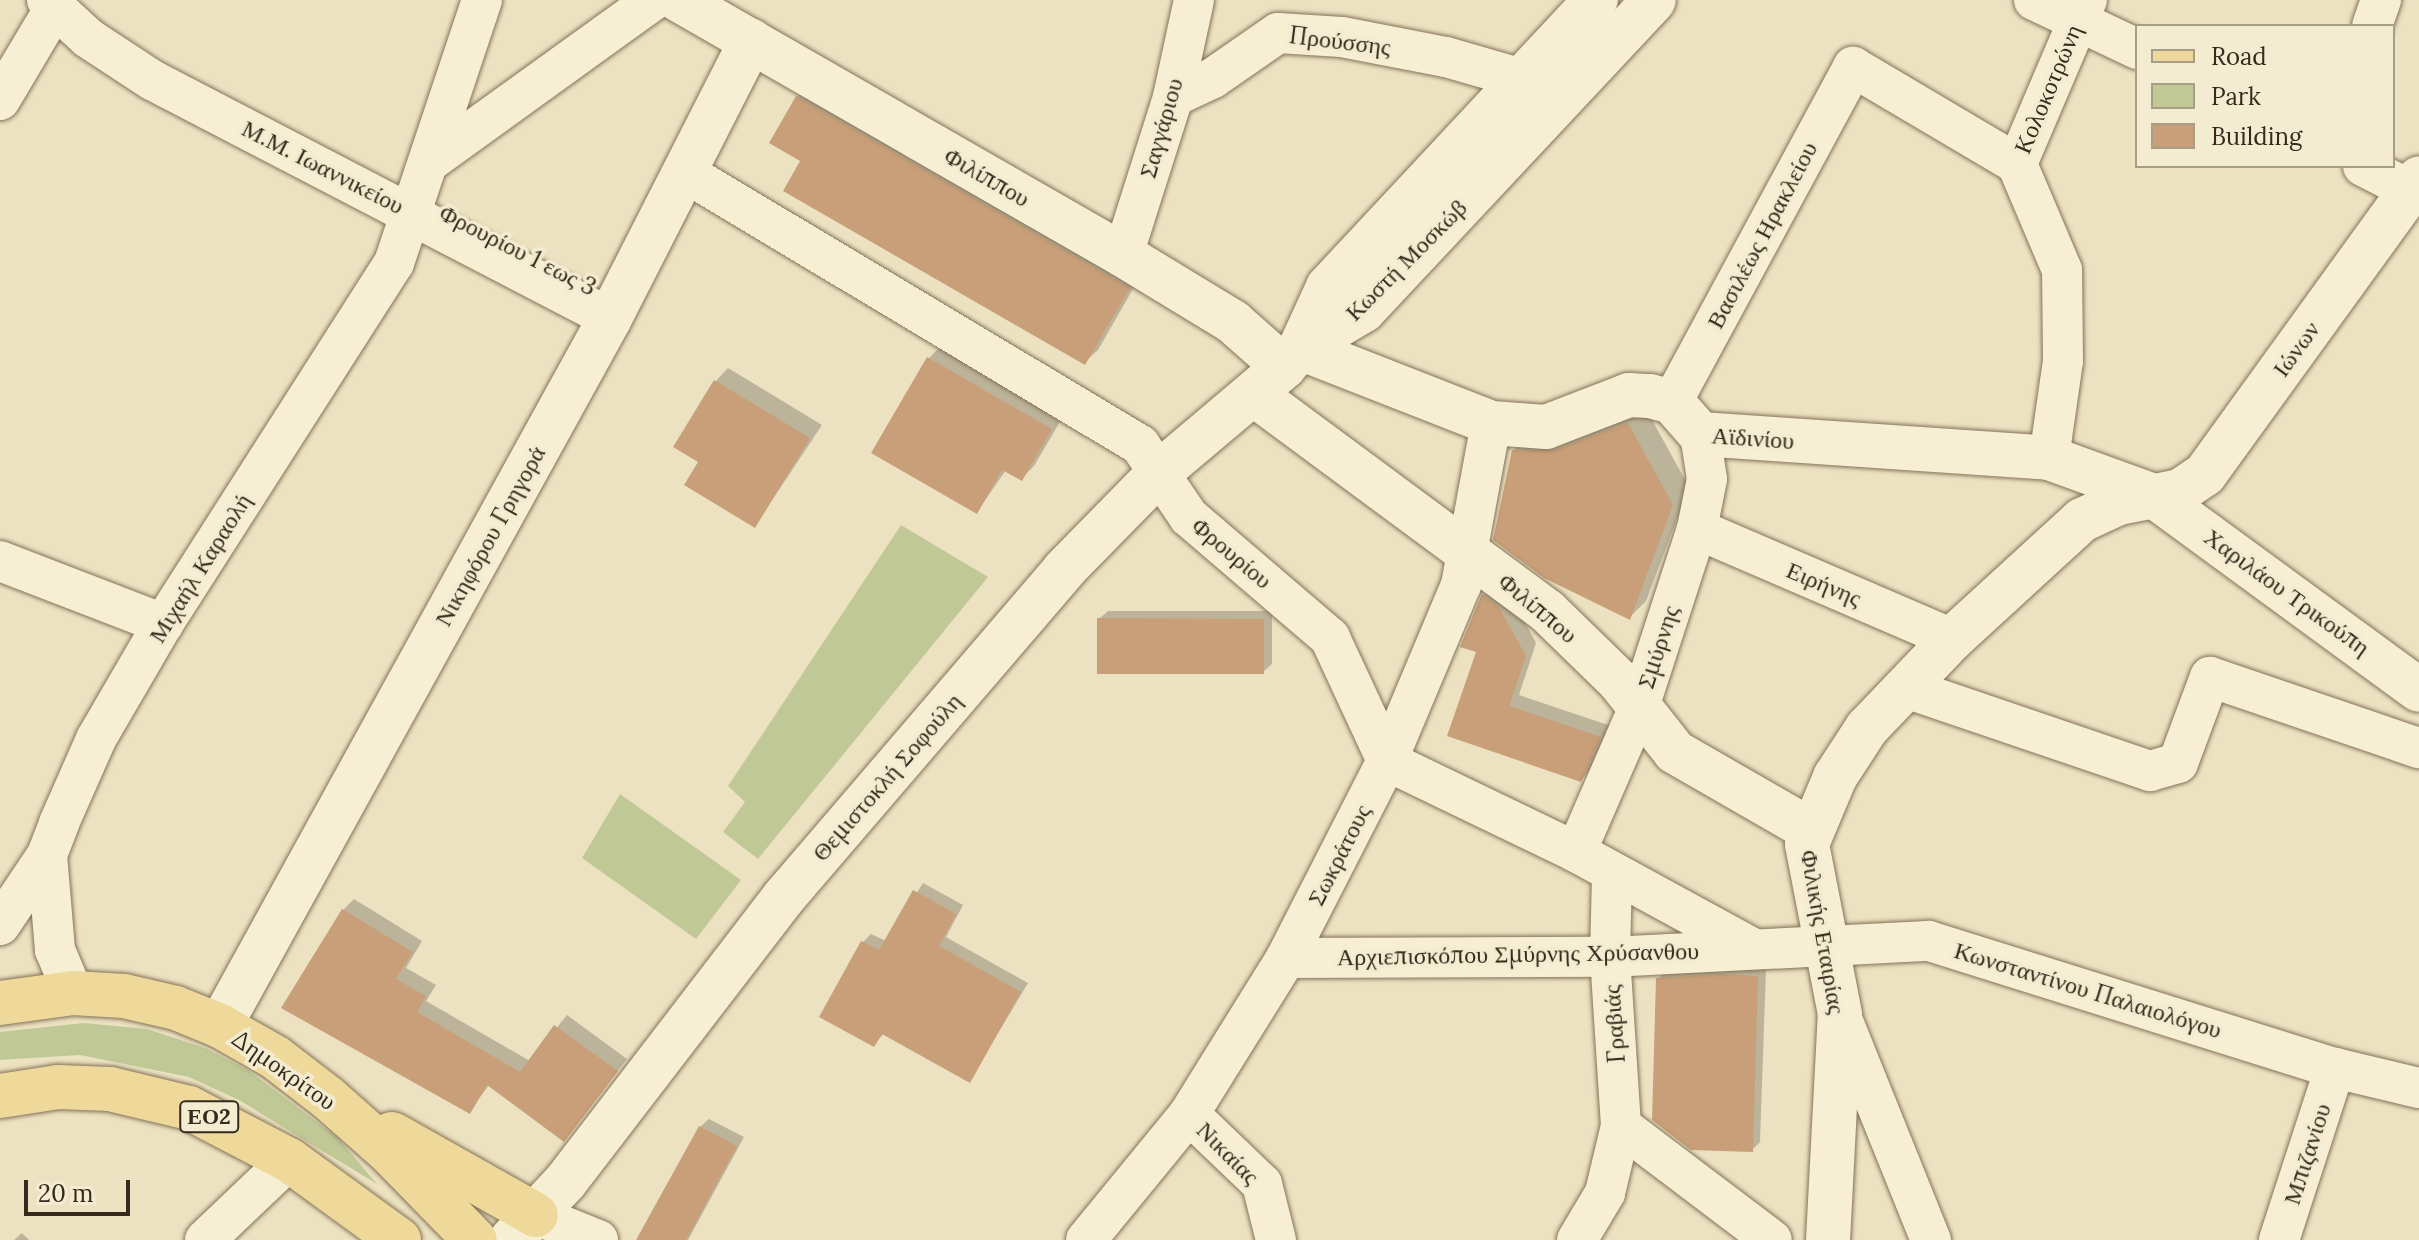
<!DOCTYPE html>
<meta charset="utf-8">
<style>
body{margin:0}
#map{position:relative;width:2419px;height:1240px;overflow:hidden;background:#ece2c1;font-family:Lora,serif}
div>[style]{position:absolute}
.green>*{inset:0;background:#c0c996}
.shadow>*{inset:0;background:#0003}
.building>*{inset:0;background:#c89f78}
.roads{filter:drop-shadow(0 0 2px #847359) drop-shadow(0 0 2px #847359)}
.street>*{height:40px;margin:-20px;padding:0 20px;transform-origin:20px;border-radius:20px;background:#f7efd4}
.secondary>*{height:44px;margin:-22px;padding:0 22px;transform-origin:22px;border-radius:22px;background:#f7efd4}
.primary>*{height:44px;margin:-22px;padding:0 22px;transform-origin:22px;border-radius:22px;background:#eed99a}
span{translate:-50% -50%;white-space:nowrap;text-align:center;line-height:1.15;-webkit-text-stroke:7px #f4ecd0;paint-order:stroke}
.shield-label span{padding:2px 6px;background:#f4ecd0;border:2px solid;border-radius:6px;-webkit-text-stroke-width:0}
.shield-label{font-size:22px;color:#342a1d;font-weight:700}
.street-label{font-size:24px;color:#342a1d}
.legend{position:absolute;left:2135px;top:24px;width:260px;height:144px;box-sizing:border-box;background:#f4ecd0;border:2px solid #a79e88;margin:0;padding:10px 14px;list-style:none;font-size:24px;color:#342a1d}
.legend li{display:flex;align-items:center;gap:16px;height:40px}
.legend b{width:40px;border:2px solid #a79e88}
.scale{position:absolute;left:24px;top:1180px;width:106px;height:36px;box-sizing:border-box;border:4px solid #342a1d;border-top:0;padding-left:10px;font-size:24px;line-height:28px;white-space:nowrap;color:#342a1d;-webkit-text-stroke:6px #f4ecd0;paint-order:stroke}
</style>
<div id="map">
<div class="green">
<div style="clip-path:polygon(901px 525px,988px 577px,758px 859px,723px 832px,745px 802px,728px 786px)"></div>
<div style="clip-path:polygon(620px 794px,741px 880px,696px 939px,582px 858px)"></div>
<div style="clip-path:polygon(84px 1023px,147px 1029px,205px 1048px,249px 1071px,338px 1138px,377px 1184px,239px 1100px,189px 1077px,80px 1055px,0 1060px,0 1032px)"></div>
</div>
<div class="shadow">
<div style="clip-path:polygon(810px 84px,1141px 275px,1098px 350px,1085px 362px,803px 160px,797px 97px)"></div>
<div style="clip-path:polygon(941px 346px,1064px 415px,1034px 466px,1021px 479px,1006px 470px,977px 512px,929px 358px)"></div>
<div style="clip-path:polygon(728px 368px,822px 425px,755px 526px,701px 461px,716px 381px)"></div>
<div style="clip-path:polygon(1645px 407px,1689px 487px,1646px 601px,1629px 618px,1513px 451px,1530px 434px)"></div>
<div style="clip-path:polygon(1495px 584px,1511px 596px,1536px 643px,1519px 695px,1611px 726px,1592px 768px,1581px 780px,1449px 734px,1478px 651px,1463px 646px,1484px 595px)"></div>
<div style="clip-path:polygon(1108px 611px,1272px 611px,1272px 664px,1263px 672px,1099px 619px)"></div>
<div style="clip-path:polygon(923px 883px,963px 905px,946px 937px,1028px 983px,970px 1080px,884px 1033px,874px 1045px,863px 942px,871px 934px,886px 941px)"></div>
<div style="clip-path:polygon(354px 899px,422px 941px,406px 968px,436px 985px,426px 1001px,530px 1061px,567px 1015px,627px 1059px,564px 1139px,489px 1085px,469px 1112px,343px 910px)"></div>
<div style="clip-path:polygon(1766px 968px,1760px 1142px,1752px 1150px,1658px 979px,1667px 970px)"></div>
<div style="clip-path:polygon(709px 1119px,744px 1137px,688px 1240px,659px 1240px,700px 1127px)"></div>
<div style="clip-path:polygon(22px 1233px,29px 1240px,14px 1240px)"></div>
</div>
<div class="building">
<div style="clip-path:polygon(796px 96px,1130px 288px,1085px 365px,783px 191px,800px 161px,769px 143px)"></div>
<div style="clip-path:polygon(927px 357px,1052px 429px,1022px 481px,1002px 470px,977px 514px,871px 453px)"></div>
<div style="clip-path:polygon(714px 380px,810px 438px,755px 528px,684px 485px,698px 462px,673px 447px)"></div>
<div style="clip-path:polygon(1628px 423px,1673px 505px,1630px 620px,1544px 578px,1493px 540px,1512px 450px,1554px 450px)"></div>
<div style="clip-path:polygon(1482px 594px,1499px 607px,1526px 656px,1509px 706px,1601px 737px,1581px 782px,1447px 736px,1476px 652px,1460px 647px)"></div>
<div style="clip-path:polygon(1097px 618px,1264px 619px,1264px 674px,1097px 674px)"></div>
<div style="clip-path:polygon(913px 890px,956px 914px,939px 946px,1021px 992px,970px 1083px,882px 1034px,874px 1047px,819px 1017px,861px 941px,879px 950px)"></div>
<div style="clip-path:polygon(342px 909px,413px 952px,396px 979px,426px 996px,417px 1012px,520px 1072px,554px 1025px,618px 1071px,564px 1142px,487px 1085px,470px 1114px,281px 1008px)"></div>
<div style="clip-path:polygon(1724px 974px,1758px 976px,1753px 1152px,1691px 1150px,1652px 1120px,1656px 978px)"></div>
<div style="clip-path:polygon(699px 1126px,737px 1146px,686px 1240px,636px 1240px)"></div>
</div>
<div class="roads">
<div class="street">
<div style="left:47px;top:0;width:56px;rotate:42.8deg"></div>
<div style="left:88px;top:38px;width:77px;rotate:33.3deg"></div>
<div style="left:152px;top:80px;width:516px;rotate:27.46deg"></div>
<div style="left:2034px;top:0;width:114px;rotate:25.4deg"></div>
<div style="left:2372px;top:26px;width:28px;rotate:-71deg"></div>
<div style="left:1173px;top:97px;width:44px;rotate:-25.4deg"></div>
<div style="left:1213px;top:78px;width:79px;rotate:-34.7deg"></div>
<div style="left:1278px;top:33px;width:64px;rotate:3.6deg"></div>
<div style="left:1342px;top:37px;width:106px;rotate:10.9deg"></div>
<div style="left:1446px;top:57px;width:79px;rotate:16.1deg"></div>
<div style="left:0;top:100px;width:106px;rotate:-59.3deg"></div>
<div style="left:429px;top:162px;width:277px;rotate:-35.8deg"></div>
<div style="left:2363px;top:166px;width:53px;rotate:27.1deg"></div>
<div style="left:686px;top:173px;width:529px;rotate:30.93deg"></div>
<div style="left:1140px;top:445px;width:87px;rotate:55.8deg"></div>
<div style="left:1189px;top:517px;width:186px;rotate:40.6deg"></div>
<div style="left:1330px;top:638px;width:136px;rotate:65.1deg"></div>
<div style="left:1387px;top:761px;width:210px;rotate:25.7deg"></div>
<div style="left:1576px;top:852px;width:198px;rotate:28.6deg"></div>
<div style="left:1123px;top:255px;width:166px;rotate:-72.4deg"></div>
<div style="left:1173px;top:97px;width:99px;rotate:-77.8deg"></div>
<div style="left:1672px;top:402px;width:381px;rotate:-61.6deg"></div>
<div style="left:1853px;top:67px;width:191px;rotate:30.6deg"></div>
<div style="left:2049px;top:458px;width:98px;rotate:-81.8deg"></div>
<div style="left:2063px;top:361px;width:91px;rotate:-90.6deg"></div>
<div style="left:2062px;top:270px;width:115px;rotate:-113deg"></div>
<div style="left:2017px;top:164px;width:178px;rotate:-66.9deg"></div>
<div style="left:1697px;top:529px;width:278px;rotate:23.3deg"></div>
<div style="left:0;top:561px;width:175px;rotate:21.1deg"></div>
<div style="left:1906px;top:688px;width:258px;rotate:18.8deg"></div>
<div style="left:2150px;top:771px;width:29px;rotate:-16deg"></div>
<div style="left:2178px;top:763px;width:92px;rotate:-69.6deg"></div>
<div style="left:2210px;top:677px;width:221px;rotate:18.8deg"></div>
<div style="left:1576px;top:852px;width:158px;rotate:-66.5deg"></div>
<div style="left:1639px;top:707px;width:187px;rotate:-72deg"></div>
<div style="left:1697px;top:529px;width:51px;rotate:-78.7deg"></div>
<div style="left:1707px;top:479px;width:46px;rotate:-98.8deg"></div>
<div style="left:0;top:925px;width:84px;rotate:-56.1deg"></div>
<div style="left:1286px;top:958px;width:324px;rotate:-0.2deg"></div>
<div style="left:1610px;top:957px;width:319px;rotate:-2.9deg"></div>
<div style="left:1929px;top:941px;width:425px;rotate:17.4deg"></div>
<div style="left:2335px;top:1068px;width:86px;rotate:13.4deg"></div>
<div style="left:73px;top:993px;width:47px;rotate:-112.7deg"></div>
<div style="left:55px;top:950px;width:95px;rotate:-94.8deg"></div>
<div style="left:47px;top:855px;width:34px;rotate:-69deg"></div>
<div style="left:59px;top:823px;width:92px;rotate:-66.2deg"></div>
<div style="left:96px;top:739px;width:133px;rotate:-59.8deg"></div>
<div style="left:163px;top:624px;width:429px;rotate:-57.4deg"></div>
<div style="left:394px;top:263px;width:277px;rotate:-71.5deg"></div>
<div style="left:1840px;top:1014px;width:244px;rotate:68.1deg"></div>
<div style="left:1189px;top:1114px;width:101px;rotate:43.8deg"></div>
<div style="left:1262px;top:1184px;width:58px;rotate:76deg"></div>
<div style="left:1621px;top:1126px;width:189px;rotate:37.1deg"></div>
<div style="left:536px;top:1215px;width:67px;rotate:22deg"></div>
<div style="left:205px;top:1240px;width:116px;rotate:-43.6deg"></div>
<div style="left:1086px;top:1240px;width:163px;rotate:-50.7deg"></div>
<div style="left:1189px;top:1114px;width:184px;rotate:-58.1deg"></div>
<div style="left:1286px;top:958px;width:221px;rotate:-62.9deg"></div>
<div style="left:1387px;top:761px;width:191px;rotate:-67.2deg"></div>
<div style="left:1461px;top:585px;width:165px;rotate:-79.5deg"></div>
<div style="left:1577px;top:1240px;width:55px;rotate:-59.2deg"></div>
<div style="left:1605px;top:1193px;width:69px;rotate:-76.6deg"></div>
<div style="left:1621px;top:1126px;width:169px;rotate:-93.7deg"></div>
<div style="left:1610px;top:957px;width:83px;rotate:-88.6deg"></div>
<div style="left:2279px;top:1240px;width:181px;rotate:-72deg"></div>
</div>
<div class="secondary">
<div style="left:679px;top:0;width:512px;rotate:29.87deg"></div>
<div style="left:1123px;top:255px;width:129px;rotate:31.3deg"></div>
<div style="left:1233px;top:322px;width:68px;rotate:41.4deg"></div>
<div style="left:1300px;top:348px;width:205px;rotate:21.4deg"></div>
<div style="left:1491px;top:423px;width:55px;rotate:4.2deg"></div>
<div style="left:1546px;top:427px;width:89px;rotate:-21.1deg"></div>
<div style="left:1629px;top:395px;width:21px;rotate:3deg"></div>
<div style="left:1650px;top:396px;width:23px;rotate:15deg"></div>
<div style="left:1672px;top:402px;width:43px;rotate:48.8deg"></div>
<div style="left:1700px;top:434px;width:350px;rotate:3.9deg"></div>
<div style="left:2049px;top:458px;width:112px;rotate:19.9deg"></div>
<div style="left:2154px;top:496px;width:328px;rotate:36.2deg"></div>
<div style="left:1300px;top:348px;width:74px;rotate:-30.7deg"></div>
<div style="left:1364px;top:310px;width:424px;rotate:-46.9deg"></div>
<div style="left:1255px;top:395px;width:363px;rotate:36.5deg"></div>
<div style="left:1547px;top:611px;width:100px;rotate:44.2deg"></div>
<div style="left:1619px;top:681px;width:90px;rotate:51.7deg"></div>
<div style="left:1675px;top:752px;width:155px;rotate:29.9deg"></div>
<div style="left:220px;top:1026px;width:808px;rotate:-61.15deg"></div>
<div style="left:610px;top:318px;width:311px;rotate:-63deg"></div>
<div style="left:511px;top:1240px;width:81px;rotate:-47deg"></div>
<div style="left:566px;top:1181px;width:358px;rotate:-52.5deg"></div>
<div style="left:784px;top:897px;width:430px;rotate:-49.4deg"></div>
<div style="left:1064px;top:570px;width:139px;rotate:-45.6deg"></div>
<div style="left:1161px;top:471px;width:161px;rotate:-40.2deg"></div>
<div style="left:1284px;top:367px;width:25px;rotate:-50deg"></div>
<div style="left:1300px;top:348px;width:67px;rotate:-65.3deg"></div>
<div style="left:1328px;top:287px;width:393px;rotate:-47deg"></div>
<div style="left:1828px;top:1240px;width:226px;rotate:-87deg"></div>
<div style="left:1840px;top:1014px;width:173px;rotate:-101deg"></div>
<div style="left:1807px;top:844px;width:73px;rotate:-67.3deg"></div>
<div style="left:1835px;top:777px;width:59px;rotate:-56.9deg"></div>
<div style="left:1867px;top:728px;width:123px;rotate:-46.3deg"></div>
<div style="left:1952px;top:639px;width:176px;rotate:-42.5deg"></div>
<div style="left:2082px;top:520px;width:41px;rotate:-24.7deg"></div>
<div style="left:2119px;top:503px;width:62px;rotate:-11.1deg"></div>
<div style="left:2180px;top:491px;width:30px;rotate:-34deg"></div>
<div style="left:2205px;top:474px;width:365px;rotate:-54.1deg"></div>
</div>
<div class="primary">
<div style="left:0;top:1003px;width:74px;rotate:-7.8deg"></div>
<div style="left:73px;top:993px;width:51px;rotate:3.4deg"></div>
<div style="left:124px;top:996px;width:53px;rotate:13deg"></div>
<div style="left:176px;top:1008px;width:48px;rotate:22.2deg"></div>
<div style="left:220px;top:1026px;width:64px;rotate:29.7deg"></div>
<div style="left:276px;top:1058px;width:66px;rotate:37.6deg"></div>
<div style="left:328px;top:1098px;width:80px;rotate:41.5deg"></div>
<div style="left:388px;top:1151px;width:124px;rotate:45.7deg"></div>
<div style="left:0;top:1096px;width:59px;rotate:-8.8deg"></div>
<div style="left:58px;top:1087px;width:52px;rotate:2.2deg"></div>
<div style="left:110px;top:1089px;width:81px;rotate:13.5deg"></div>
<div style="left:189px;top:1108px;width:113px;rotate:27.5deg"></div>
<div style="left:289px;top:1160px;width:136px;rotate:36deg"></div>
<div style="left:392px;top:1134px;width:165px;rotate:29.4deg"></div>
</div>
</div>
<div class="shield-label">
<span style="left:209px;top:1117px">ΕΟ2</span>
</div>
<div class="street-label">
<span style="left:1340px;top:41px;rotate:7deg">Προύσσης</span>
<span style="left:2048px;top:89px;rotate:-67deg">Κολοκοτρώνη</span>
<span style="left:1161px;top:128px;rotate:-74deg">Σαγγάριου</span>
<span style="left:323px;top:167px;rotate:27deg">Μ.Μ. Ιωαννικείου</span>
<span style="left:987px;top:177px;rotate:30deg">Φιλίππου</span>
<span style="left:1762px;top:235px;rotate:-62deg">Βασιλέως Ηρακλείου</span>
<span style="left:518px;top:250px;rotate:27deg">Φρουρίου 1 εως 3</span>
<span style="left:1406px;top:260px;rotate:-45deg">Κωστή Μοσκώβ</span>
<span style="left:2296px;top:349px;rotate:-54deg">Ιώνων</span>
<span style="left:1753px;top:438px;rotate:4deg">Αϊδινίου</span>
<span style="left:490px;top:536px;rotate:-61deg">Νικηφόρου Γρηγορά</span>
<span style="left:1232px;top:553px;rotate:40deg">Φρουρίου</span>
<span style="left:200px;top:568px;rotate:-58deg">Μιχαήλ Καραολή</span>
<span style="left:1824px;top:584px;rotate:23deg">Ειρήνης</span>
<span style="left:2287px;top:592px;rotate:36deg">Χαριλάου Τρικούπη</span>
<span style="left:1538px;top:608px;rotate:40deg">Φιλίππου</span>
<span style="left:1658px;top:647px;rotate:-72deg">Σμύρνης</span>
<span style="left:887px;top:777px;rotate:-49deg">Θεμιστοκλή Σοφούλη</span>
<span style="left:1339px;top:855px;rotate:-63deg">Σωκράτους</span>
<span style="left:1823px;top:932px;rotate:80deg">Φιλικής Εταιρίας</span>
<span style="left:1518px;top:954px;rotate:-1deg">Αρχιεπισκόπου Σμύρνης Χρύσανθου</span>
<span style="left:2088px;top:990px;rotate:17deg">Κωνσταντίνου Παλαιολόγου</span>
<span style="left:1614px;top:1024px;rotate:-94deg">Γραβιάς</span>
<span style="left:284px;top:1070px;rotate:35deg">Δημοκρίτου</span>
<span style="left:1228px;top:1153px;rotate:45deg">Νικαίας</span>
<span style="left:2307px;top:1154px;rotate:-72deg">Μπιζανίου</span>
</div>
<ul class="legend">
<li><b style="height:10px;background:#eed99a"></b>Road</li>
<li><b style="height:22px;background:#c0c996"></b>Park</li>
<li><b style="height:22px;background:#c89f78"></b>Building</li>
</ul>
<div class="scale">20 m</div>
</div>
